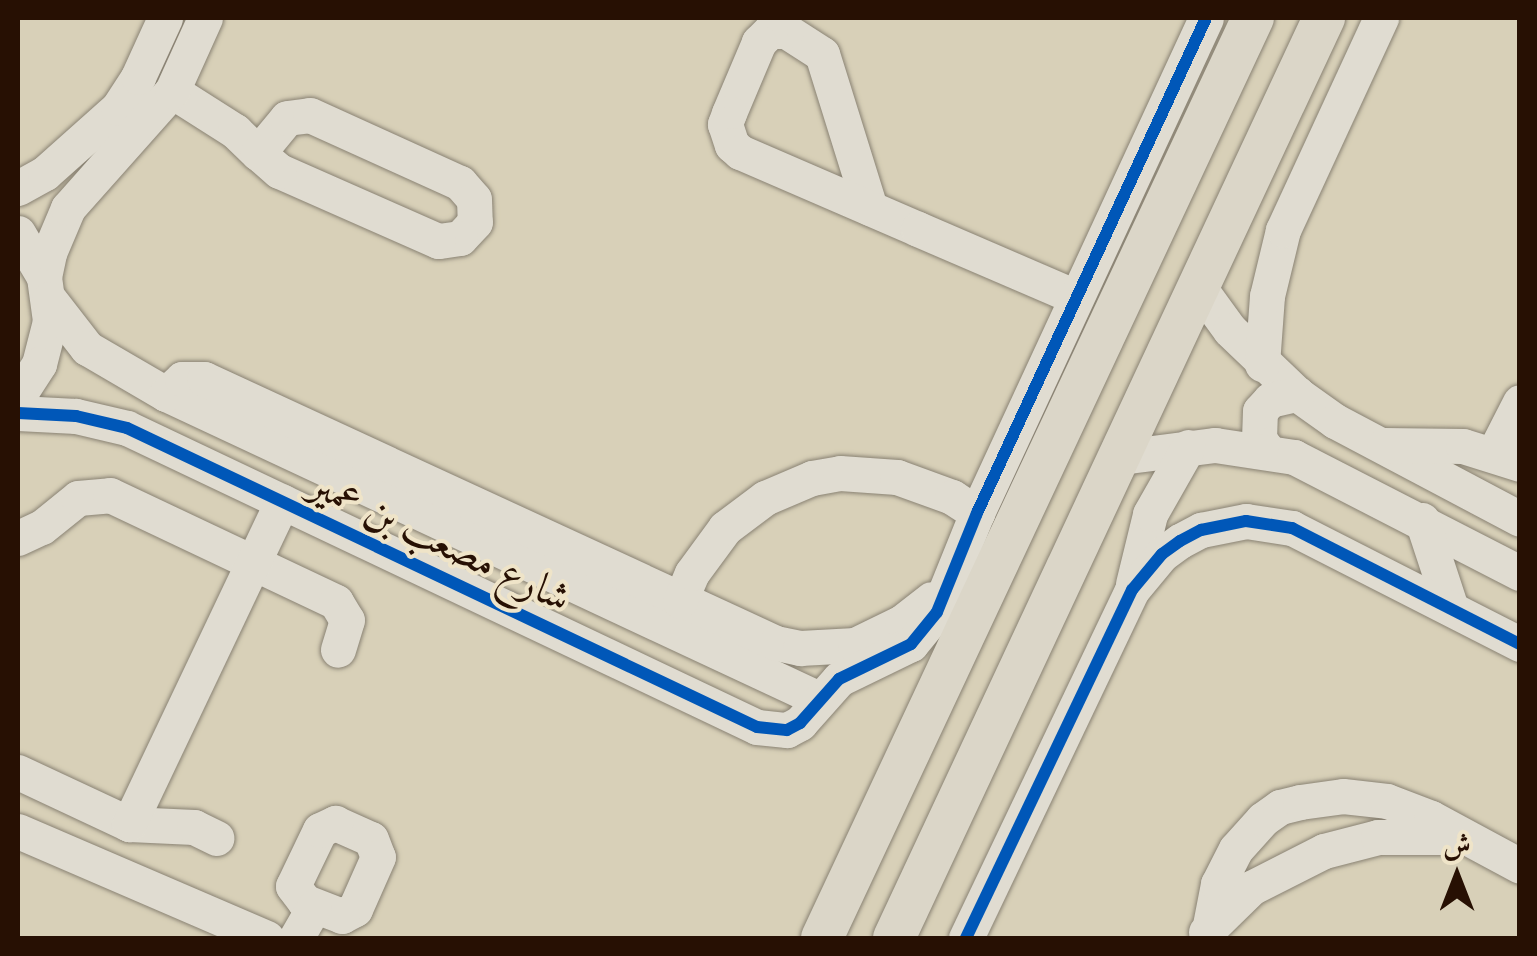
<!DOCTYPE html>
<meta charset="utf-8">
<style>
body{margin:0}
#map{position:relative;width:1537px;height:956px;overflow:hidden;background:#d8d0b8;font-family:"IM FELL Double Pica",Amiri,serif}
div>[style]{position:absolute}
.roads{filter:drop-shadow(0 0 2px #898273) drop-shadow(0 0 2px #898273)}
.minor>*{height:35px;margin:-17.5px;padding:0 17.5px;transform-origin:17.5px;border-radius:17.5px;background:#e0dcd1}
.major>*{height:42px;margin:-21px;padding:0 21px;transform-origin:21px;border-radius:21px;background:#dbd6c8}
.cycleway>*{height:12px;margin:-6px;padding:0 6px;transform-origin:6px;border-radius:6px;background:#0057b8}
span{translate:-50% -50%;white-space:nowrap;text-align:center;line-height:1.15;-webkit-text-stroke:8px #efe4c8;paint-order:stroke}
.street-label{font-size:42px;color:#271003}
.frame{position:absolute;inset:0;border:20px solid #271003;pointer-events:none}
.north{position:absolute;left:1407px;top:826px;width:100px;height:100px;-webkit-text-stroke:8px #efe4c8;paint-order:stroke;rotate:0deg;font-size:28px;font-weight:700;line-height:40px;text-align:center;color:#271003}
.north::after{content:'';display:block;margin:auto;width:35px;height:45px;background:#271003;clip-path:polygon(50% 0,100% 100%,50% 72%,0 100%)}
</style>
<div id="map">
<div class="roads">
<div class="minor">
<div style="left:172px;top:91px;width:75px;rotate:32.4deg"></div>
<div style="left:235px;top:131px;width:32px;rotate:44deg"></div>
<div style="left:258px;top:153px;width:45px;rotate:-50.4deg"></div>
<div style="left:287px;top:118px;width:23px;rotate:-7deg"></div>
<div style="left:310px;top:115px;width:165px;rotate:24.4deg"></div>
<div style="left:460px;top:183px;width:21px;rotate:49deg"></div>
<div style="left:474px;top:199px;width:23px;rotate:88deg"></div>
<div style="left:475px;top:222px;width:22px;rotate:133deg"></div>
<div style="left:460px;top:238px;width:22px;rotate:172deg"></div>
<div style="left:438px;top:241px;width:174px;rotate:-156.2deg"></div>
<div style="left:279px;top:171px;width:28px;rotate:-139deg"></div>
<div style="left:18px;top:188px;width:31px;rotate:-29deg"></div>
<div style="left:45px;top:173px;width:98px;rotate:-41.7deg"></div>
<div style="left:118px;top:108px;width:37px;rotate:-57deg"></div>
<div style="left:138px;top:77px;width:65px;rotate:-65.4deg"></div>
<div style="left:870px;top:208px;width:161px;rotate:-107.3deg"></div>
<div style="left:822px;top:54px;width:43px;rotate:-147.4deg"></div>
<div style="left:786px;top:31px;width:16px;rotate:180deg"></div>
<div style="left:770px;top:31px;width:16px;rotate:135deg"></div>
<div style="left:759px;top:42px;width:77px;rotate:112.9deg"></div>
<div style="left:729px;top:113px;width:12px;rotate:110deg"></div>
<div style="left:725px;top:124px;width:22px;rotate:72deg"></div>
<div style="left:732px;top:145px;width:11px;rotate:41deg"></div>
<div style="left:740px;top:152px;width:194px;rotate:23.4deg"></div>
<div style="left:918px;top:229px;width:172px;rotate:23.3deg"></div>
<div style="left:18px;top:233px;width:51px;rotate:59.4deg"></div>
<div style="left:44px;top:277px;width:44px;rotate:82.2deg"></div>
<div style="left:50px;top:321px;width:44px;rotate:104.3deg"></div>
<div style="left:39px;top:364px;width:38px;rotate:123deg"></div>
<div style="left:44px;top:277px;width:25px;rotate:-78deg"></div>
<div style="left:49px;top:253px;width:49px;rotate:-67.1deg"></div>
<div style="left:68px;top:208px;width:157px;rotate:-48.4deg"></div>
<div style="left:172px;top:91px;width:80px;rotate:-65.7deg"></div>
<div style="left:1198px;top:286px;width:54px;rotate:54deg"></div>
<div style="left:1230px;top:330px;width:93px;rotate:43.7deg"></div>
<div style="left:1297px;top:394px;width:47px;rotate:35.4deg"></div>
<div style="left:1335px;top:421px;width:209px;rotate:27.9deg"></div>
<div style="left:49px;top:299px;width:62px;rotate:52.2deg"></div>
<div style="left:87px;top:348px;width:91px;rotate:30.2deg"></div>
<div style="left:166px;top:394px;width:721px;rotate:25.04deg"></div>
<div style="left:1262px;top:364px;width:68px;rotate:-85.8deg"></div>
<div style="left:1267px;top:296px;width:68px;rotate:-76.4deg"></div>
<div style="left:1283px;top:230px;width:234px;rotate:-65.2deg"></div>
<div style="left:166px;top:394px;width:22px;rotate:-43deg"></div>
<div style="left:182px;top:379px;width:22px"></div>
<div style="left:204px;top:379px;width:630px;rotate:24.78deg"></div>
<div style="left:776px;top:643px;width:25px;rotate:12deg"></div>
<div style="left:800px;top:648px;width:55px;rotate:-3.1deg"></div>
<div style="left:855px;top:645px;width:52px;rotate:-26.1deg"></div>
<div style="left:902px;top:622px;width:37px;rotate:-38deg"></div>
<div style="left:18px;top:413px;width:58px;rotate:3deg"></div>
<div style="left:76px;top:416px;width:52px;rotate:13.2deg"></div>
<div style="left:127px;top:428px;width:697px;rotate:25.39deg"></div>
<div style="left:757px;top:727px;width:30px;rotate:6deg"></div>
<div style="left:787px;top:730px;width:15px;rotate:-28deg"></div>
<div style="left:800px;top:723px;width:59px;rotate:-48.4deg"></div>
<div style="left:839px;top:679px;width:80px;rotate:-25.9deg"></div>
<div style="left:911px;top:644px;width:41px;rotate:-50.9deg"></div>
<div style="left:937px;top:612px;width:107px;rotate:-68deg"></div>
<div style="left:977px;top:513px;width:545px;rotate:-65.17deg"></div>
<div style="left:1384px;top:445px;width:79px;rotate:0.7deg"></div>
<div style="left:1463px;top:446px;width:60px;rotate:17.5deg"></div>
<div style="left:1268px;top:451px;width:15px;rotate:-127deg"></div>
<div style="left:1259px;top:439px;width:28px;rotate:-88deg"></div>
<div style="left:1260px;top:411px;width:15px;rotate:-48deg"></div>
<div style="left:1270px;top:400px;width:28px;rotate:-13deg"></div>
<div style="left:1494px;top:453px;width:57px;rotate:-63deg"></div>
<div style="left:1121px;top:457px;width:95px;rotate:-7.3deg"></div>
<div style="left:1215px;top:445px;width:80px;rotate:8.6deg"></div>
<div style="left:1294px;top:457px;width:254px;rotate:27.2deg"></div>
<div style="left:1422px;top:520px;width:93px;rotate:71.8deg"></div>
<div style="left:18px;top:538px;width:26px;rotate:-25deg"></div>
<div style="left:42px;top:527px;width:46px;rotate:-38.9deg"></div>
<div style="left:78px;top:498px;width:32px;rotate:-5deg"></div>
<div style="left:110px;top:495px;width:250px;rotate:25.3deg"></div>
<div style="left:336px;top:602px;width:21px;rotate:59deg"></div>
<div style="left:347px;top:620px;width:31px;rotate:107deg"></div>
<div style="left:1133px;top:584px;width:72px;rotate:-76.3deg"></div>
<div style="left:1150px;top:514px;width:77px;rotate:-60.4deg"></div>
<div style="left:680px;top:601px;width:30px;rotate:-67deg"></div>
<div style="left:692px;top:573px;width:56px;rotate:-53.7deg"></div>
<div style="left:725px;top:528px;width:50px;rotate:-36.9deg"></div>
<div style="left:765px;top:498px;width:51px;rotate:-23.1deg"></div>
<div style="left:812px;top:478px;width:28px;rotate:-10deg"></div>
<div style="left:840px;top:473px;width:57px;rotate:4deg"></div>
<div style="left:897px;top:477px;width:59px;rotate:20deg"></div>
<div style="left:952px;top:497px;width:30px;rotate:33deg"></div>
<div style="left:18px;top:772px;width:123px;rotate:25.1deg"></div>
<div style="left:129px;top:824px;width:65px;rotate:2.6deg"></div>
<div style="left:194px;top:827px;width:25px;rotate:26deg"></div>
<div style="left:335px;top:823px;width:39px;rotate:24deg"></div>
<div style="left:371px;top:839px;width:19px;rotate:69deg"></div>
<div style="left:378px;top:857px;width:57px;rotate:113.9deg"></div>
<div style="left:355px;top:909px;width:15px;rotate:152deg"></div>
<div style="left:342px;top:916px;width:40px;rotate:-159deg"></div>
<div style="left:305px;top:902px;width:20px;rotate:-127deg"></div>
<div style="left:293px;top:886px;width:62px;rotate:-64.3deg"></div>
<div style="left:320px;top:830px;width:17px;rotate:-25deg"></div>
<div style="left:129px;top:824px;width:357px;rotate:-64.6deg"></div>
<div style="left:18px;top:831px;width:271px;rotate:23.3deg"></div>
<div style="left:1210px;top:925px;width:42px;rotate:-79deg"></div>
<div style="left:1218px;top:884px;width:39px;rotate:-63deg"></div>
<div style="left:1236px;top:849px;width:40px;rotate:-48deg"></div>
<div style="left:1263px;top:819px;width:21px;rotate:-35deg"></div>
<div style="left:1280px;top:807px;width:21px;rotate:-14deg"></div>
<div style="left:1300px;top:802px;width:43px;rotate:-7.9deg"></div>
<div style="left:1343px;top:796px;width:44px;rotate:6.5deg"></div>
<div style="left:1387px;top:801px;width:47px;rotate:21.1deg"></div>
<div style="left:1431px;top:818px;width:101px;rotate:28.3deg"></div>
<div style="left:1206px;top:932px;width:63px;rotate:-44.4deg"></div>
<div style="left:1251px;top:888px;width:82px;rotate:-26.9deg"></div>
<div style="left:1324px;top:851px;width:56px;rotate:-14.5deg"></div>
<div style="left:1378px;top:837px;width:76px"></div>
<div style="left:296px;top:938px;width:36px;rotate:-60deg"></div>
<div style="left:966px;top:938px;width:386px;rotate:-64.5deg"></div>
<div style="left:1132px;top:590px;width:47px;rotate:-50.2deg"></div>
<div style="left:1162px;top:554px;width:22px;rotate:-36deg"></div>
<div style="left:1180px;top:541px;width:24px;rotate:-28deg"></div>
<div style="left:1201px;top:530px;width:46px;rotate:-11.3deg"></div>
<div style="left:1246px;top:521px;width:47px;rotate:8.7deg"></div>
<div style="left:1292px;top:528px;width:256px;rotate:27deg"></div>
</div>
<div class="major">
<div style="left:822px;top:938px;width:1016px;rotate:-64.9deg"></div>
<div style="left:894px;top:938px;width:1016px;rotate:-64.95deg"></div>
</div>
</div>
<div class="cycleway">
<div style="left:18px;top:413px;width:58px;rotate:3deg"></div>
<div style="left:76px;top:416px;width:52px;rotate:13.2deg"></div>
<div style="left:127px;top:428px;width:697px;rotate:25.39deg"></div>
<div style="left:757px;top:727px;width:30px;rotate:6deg"></div>
<div style="left:787px;top:730px;width:15px;rotate:-28deg"></div>
<div style="left:800px;top:723px;width:59px;rotate:-48.4deg"></div>
<div style="left:839px;top:679px;width:80px;rotate:-25.9deg"></div>
<div style="left:911px;top:644px;width:41px;rotate:-50.9deg"></div>
<div style="left:937px;top:612px;width:107px;rotate:-68deg"></div>
<div style="left:977px;top:513px;width:545px;rotate:-65.17deg"></div>
<div style="left:966px;top:938px;width:386px;rotate:-64.5deg"></div>
<div style="left:1132px;top:590px;width:47px;rotate:-50.2deg"></div>
<div style="left:1162px;top:554px;width:22px;rotate:-36deg"></div>
<div style="left:1180px;top:541px;width:24px;rotate:-28deg"></div>
<div style="left:1201px;top:530px;width:46px;rotate:-11.3deg"></div>
<div style="left:1246px;top:521px;width:47px;rotate:8.7deg"></div>
<div style="left:1292px;top:528px;width:256px;rotate:27deg"></div>
</div>
<div class="street-label">
<span style="left:440px;top:541px;rotate:25deg">شارع مصعب بن عمير</span>
</div>
<div class="frame"></div>
<div class="north">ش</div>
</div>
